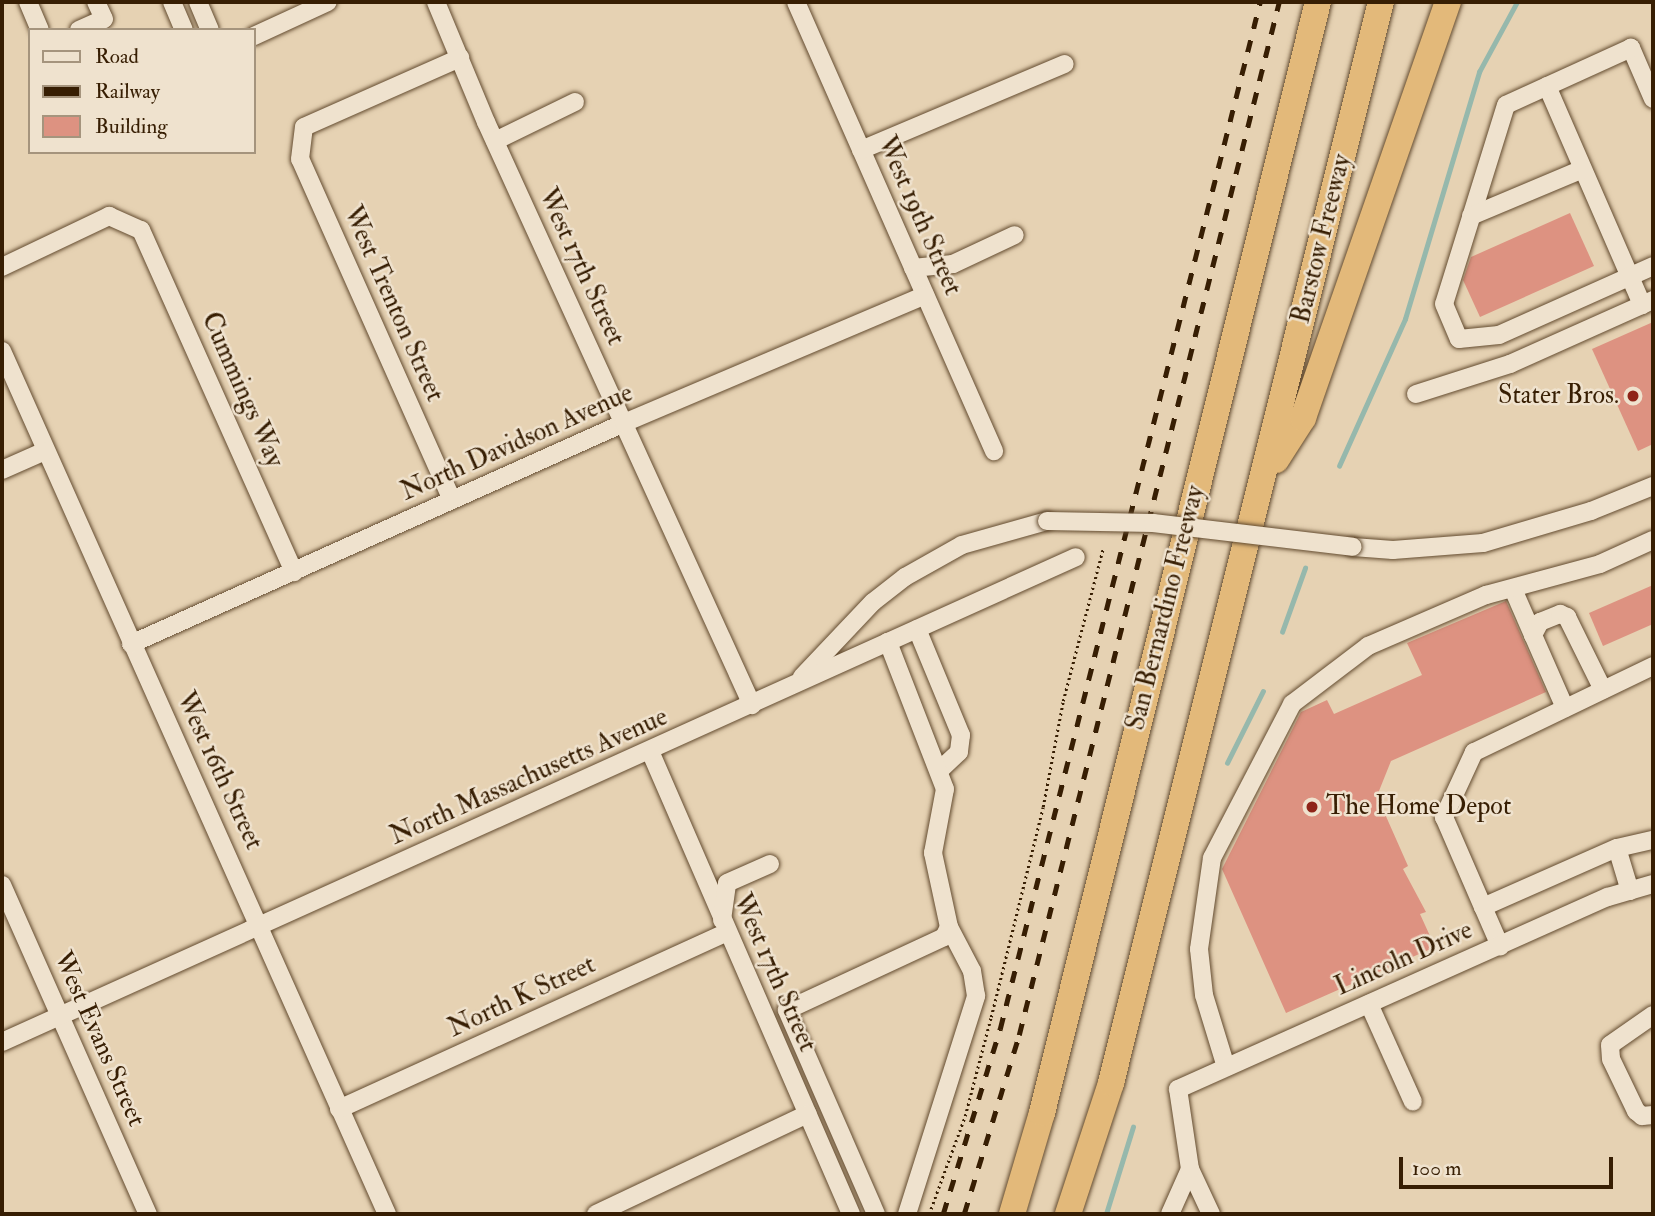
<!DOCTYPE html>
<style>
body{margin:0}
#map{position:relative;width:1655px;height:1216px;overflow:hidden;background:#e6d2b3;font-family:"IM FELL Double Pica",serif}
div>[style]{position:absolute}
.stream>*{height:4.5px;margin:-2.25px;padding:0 2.25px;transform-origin:2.25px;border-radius:2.25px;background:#96b8ac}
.building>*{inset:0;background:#dd9281}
.path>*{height:2.5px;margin-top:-1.25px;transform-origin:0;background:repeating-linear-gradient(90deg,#371e03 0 2px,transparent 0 5.5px)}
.roads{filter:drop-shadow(0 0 2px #634b2f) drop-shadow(0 0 2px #634b2f)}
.minor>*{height:18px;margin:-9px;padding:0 9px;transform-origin:9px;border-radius:9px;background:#efe2ce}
.highway>*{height:26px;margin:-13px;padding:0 13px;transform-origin:13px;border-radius:13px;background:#e3b97a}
.rail>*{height:4.5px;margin-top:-2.25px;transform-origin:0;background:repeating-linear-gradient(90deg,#371e03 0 12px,transparent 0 24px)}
.bridges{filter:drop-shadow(0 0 2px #634b2f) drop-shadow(0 0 2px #634b2f)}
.minor-bridge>*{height:18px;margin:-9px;padding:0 9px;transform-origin:9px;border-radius:9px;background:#efe2ce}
.dots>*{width:19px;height:19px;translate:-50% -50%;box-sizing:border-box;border:4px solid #efe2ce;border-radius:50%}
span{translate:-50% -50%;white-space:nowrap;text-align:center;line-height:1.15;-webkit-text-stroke:5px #efe2ce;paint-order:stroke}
.street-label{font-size:26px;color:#371e03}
.poi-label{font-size:26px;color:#371e03}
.right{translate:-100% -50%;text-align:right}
.left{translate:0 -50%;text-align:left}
.frame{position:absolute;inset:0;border:4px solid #371e03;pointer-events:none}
.legend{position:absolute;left:28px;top:28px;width:228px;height:126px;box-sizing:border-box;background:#efe2ce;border:2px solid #a5947d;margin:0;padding:9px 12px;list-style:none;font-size:21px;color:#371e03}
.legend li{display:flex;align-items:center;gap:14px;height:35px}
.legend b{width:35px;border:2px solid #a5947d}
.scale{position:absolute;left:1399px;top:1157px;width:214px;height:32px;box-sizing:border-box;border:4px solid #371e03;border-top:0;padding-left:9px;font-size:21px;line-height:24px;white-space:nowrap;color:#371e03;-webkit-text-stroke:5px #efe2ce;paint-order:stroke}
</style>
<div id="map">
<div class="stream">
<div style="left:1339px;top:466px;width:161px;rotate:-65.8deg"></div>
<div style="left:1405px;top:319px;width:258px;rotate:-73.3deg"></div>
<div style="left:1479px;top:72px;width:80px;rotate:-61.5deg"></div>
<div style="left:1282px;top:632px;width:68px;rotate:-70.2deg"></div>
<div style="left:1227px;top:763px;width:80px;rotate:-63.4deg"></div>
<div style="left:1106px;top:1214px;width:91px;rotate:-72.8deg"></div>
</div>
<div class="building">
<div style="clip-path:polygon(1570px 213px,1594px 266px,1480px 317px,1463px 280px,1471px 257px)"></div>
<div style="clip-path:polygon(1653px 322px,1653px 444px,1638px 451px,1592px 349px)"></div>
<div style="clip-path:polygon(1653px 585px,1653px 624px,1603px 646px,1589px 613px)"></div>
<div style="clip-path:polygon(1506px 601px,1546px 692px,1391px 761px,1377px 796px,1408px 866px,1403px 869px,1426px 912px,1420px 914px,1435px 947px,1286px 1013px,1222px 869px,1301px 712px,1327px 700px,1334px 714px,1422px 675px,1407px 643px)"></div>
</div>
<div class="path">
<div style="left:929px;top:1214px;width:104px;rotate:-69.8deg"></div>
<div style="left:965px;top:1116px;width:102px;rotate:-75.3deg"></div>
<div style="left:991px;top:1017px;width:216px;rotate:-76.1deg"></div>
<div style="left:1043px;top:807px;width:108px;rotate:-79.3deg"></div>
<div style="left:1063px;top:701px;width:157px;rotate:-75.3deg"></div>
</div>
<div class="roads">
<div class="minor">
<div style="left:28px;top:2px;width:30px;rotate:67deg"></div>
<div style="left:172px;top:2px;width:30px;rotate:67deg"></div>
<div style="left:198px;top:2px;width:30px;rotate:67deg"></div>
<div style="left:436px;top:2px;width:130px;rotate:67.4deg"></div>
<div style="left:486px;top:122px;width:641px;rotate:65.47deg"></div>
<div style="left:796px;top:2px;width:491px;rotate:66.2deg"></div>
<div style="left:79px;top:30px;width:27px;rotate:-24deg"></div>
<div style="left:104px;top:19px;width:19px;rotate:-115deg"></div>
<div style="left:254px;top:36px;width:81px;rotate:-24.7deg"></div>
<div style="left:1547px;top:86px;width:239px;rotate:66.5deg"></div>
<div style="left:1653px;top:99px;width:56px;rotate:-113.3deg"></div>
<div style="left:1631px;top:48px;width:137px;rotate:155.5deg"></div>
<div style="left:1506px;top:105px;width:208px;rotate:107.3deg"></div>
<div style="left:1444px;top:304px;width:38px;rotate:67deg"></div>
<div style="left:1459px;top:339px;width:40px;rotate:-5.7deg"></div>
<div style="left:1499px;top:335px;width:169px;rotate:-24.1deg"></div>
<div style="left:495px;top:141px;width:89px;rotate:-26deg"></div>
<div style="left:861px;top:150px;width:221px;rotate:-22.9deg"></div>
<div style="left:1471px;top:216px;width:121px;rotate:-22.8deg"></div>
<div style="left:2px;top:267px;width:119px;rotate:-25.5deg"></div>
<div style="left:109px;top:216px;width:35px;rotate:24deg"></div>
<div style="left:141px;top:230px;width:375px;rotate:65.9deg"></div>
<div style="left:913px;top:268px;width:40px;rotate:-5.7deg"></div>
<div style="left:953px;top:264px;width:68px;rotate:-25.1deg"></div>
<div style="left:2px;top:351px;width:945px;rotate:65.96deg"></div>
<div style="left:1416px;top:394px;width:99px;rotate:-17.7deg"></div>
<div style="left:1510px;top:364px;width:157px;rotate:-24.1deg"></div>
<div style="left:2px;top:470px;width:47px;rotate:-23.8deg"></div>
<div style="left:452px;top:500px;width:373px;rotate:-114deg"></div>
<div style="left:300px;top:159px;width:32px;rotate:-83deg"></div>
<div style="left:304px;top:127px;width:171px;rotate:-23.9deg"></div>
<div style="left:1353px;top:547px;width:40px;rotate:4.3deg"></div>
<div style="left:1393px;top:550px;width:90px;rotate:-4.4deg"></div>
<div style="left:1483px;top:543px;width:113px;rotate:-16.5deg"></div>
<div style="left:1591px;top:511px;width:67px;rotate:-22deg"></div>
<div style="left:1513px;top:589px;width:50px;rotate:66.5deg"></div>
<div style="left:917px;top:629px;width:115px;rotate:67.5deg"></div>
<div style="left:961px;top:735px;width:17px;rotate:97deg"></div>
<div style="left:959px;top:752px;width:25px;rotate:137deg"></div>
<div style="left:131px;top:644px;width:540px;rotate:-24.15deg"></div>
<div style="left:624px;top:423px;width:327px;rotate:-23deg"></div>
<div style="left:1653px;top:666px;width:199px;rotate:154.3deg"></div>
<div style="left:1474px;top:752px;width:72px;rotate:114.8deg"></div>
<div style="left:1444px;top:817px;width:98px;rotate:66.6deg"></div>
<div style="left:1483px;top:907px;width:146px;rotate:-23.8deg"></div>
<div style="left:1617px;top:848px;width:37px;rotate:-13deg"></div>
<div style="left:802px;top:677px;width:103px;rotate:-46.6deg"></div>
<div style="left:873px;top:602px;width:41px;rotate:-38deg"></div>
<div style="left:905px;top:577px;width:65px;rotate:-29.3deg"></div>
<div style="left:962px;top:545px;width:88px;rotate:-15.8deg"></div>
<div style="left:1565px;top:708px;width:80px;rotate:-113.7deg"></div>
<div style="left:1533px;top:635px;width:15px;rotate:-62deg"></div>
<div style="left:1540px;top:622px;width:22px;rotate:-22deg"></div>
<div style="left:1560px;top:614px;width:8px;rotate:23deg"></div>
<div style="left:1567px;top:617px;width:81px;rotate:63.7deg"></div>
<div style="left:650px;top:751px;width:505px;rotate:66.53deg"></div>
<div style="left:1617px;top:848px;width:45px;rotate:73.2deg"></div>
<div style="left:2px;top:885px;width:360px;rotate:66.1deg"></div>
<div style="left:1483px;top:907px;width:43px;rotate:66.4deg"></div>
<div style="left:722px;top:920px;width:37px;rotate:-82deg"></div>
<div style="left:727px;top:883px;width:47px;rotate:-23.8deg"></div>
<div style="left:1369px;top:1004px;width:107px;rotate:65.8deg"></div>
<div style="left:1653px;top:1015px;width:52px;rotate:145.1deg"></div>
<div style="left:1610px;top:1045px;width:14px;rotate:86deg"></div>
<div style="left:1611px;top:1059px;width:58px;rotate:64.3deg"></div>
<div style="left:1636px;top:1111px;width:8px;rotate:40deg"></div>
<div style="left:1642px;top:1116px;width:11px;rotate:-5deg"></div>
<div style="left:2px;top:1042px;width:1178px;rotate:-24.3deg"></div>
<div style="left:1226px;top:1067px;width:75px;rotate:-107deg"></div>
<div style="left:1204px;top:995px;width:46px;rotate:-96.2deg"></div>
<div style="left:1199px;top:949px;width:92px;rotate:-81.9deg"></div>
<div style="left:1212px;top:858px;width:174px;rotate:-62.5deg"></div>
<div style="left:1292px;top:704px;width:96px;rotate:-37.3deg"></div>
<div style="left:1368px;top:646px;width:129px;rotate:-23.4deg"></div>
<div style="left:1486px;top:595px;width:118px;rotate:-15.2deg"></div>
<div style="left:1600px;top:564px;width:58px;rotate:-24.4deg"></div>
<div style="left:339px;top:1109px;width:426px;rotate:-24.5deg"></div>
<div style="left:1190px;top:1169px;width:50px;rotate:65deg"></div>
<div style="left:596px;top:1214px;width:234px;rotate:-25.3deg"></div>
<div style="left:876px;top:1214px;width:223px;rotate:-113.6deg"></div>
<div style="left:787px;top:1010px;width:173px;rotate:-24.9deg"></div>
<div style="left:944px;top:937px;width:11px;rotate:-63deg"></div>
<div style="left:949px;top:927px;width:76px;rotate:-102.2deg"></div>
<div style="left:933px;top:853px;width:65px;rotate:-79.4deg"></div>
<div style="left:945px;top:789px;width:158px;rotate:-111.2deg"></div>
<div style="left:907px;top:1214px;width:229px;rotate:-72.4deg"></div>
<div style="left:976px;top:996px;width:25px;rotate:-99deg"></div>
<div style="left:972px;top:971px;width:50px;rotate:-117.6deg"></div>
<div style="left:1170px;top:1214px;width:49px;rotate:-66deg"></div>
<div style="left:1190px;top:1169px;width:81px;rotate:-98.5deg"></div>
<div style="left:1178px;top:1089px;width:471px;rotate:-24.1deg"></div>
<div style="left:1608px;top:897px;width:47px;rotate:-16.1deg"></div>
</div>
<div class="highway">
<div style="left:1276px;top:460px;width:50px;rotate:-57.3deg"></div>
<div style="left:1303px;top:418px;width:441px;rotate:-70.8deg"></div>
<div style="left:1012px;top:1214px;width:105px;rotate:-73.5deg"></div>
<div style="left:1042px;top:1113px;width:1145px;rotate:-76.05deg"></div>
<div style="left:1068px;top:1214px;width:138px;rotate:-71.8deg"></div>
<div style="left:1111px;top:1083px;width:1114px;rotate:-75.98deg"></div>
</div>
</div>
<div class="rail">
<div style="left:943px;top:1214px;width:194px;rotate:-72.9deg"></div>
<div style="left:1000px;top:1029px;width:1059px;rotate:-75.79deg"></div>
<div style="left:964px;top:1214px;width:187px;rotate:-72.9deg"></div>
<div style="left:1019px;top:1035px;width:1065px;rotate:-75.87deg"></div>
</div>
<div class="bridges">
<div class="minor-bridge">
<div style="left:1047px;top:521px;width:106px;rotate:1.1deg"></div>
<div style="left:1153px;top:523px;width:201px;rotate:6.8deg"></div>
</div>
</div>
<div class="dots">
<div style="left:1633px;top:396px;background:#8f2418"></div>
<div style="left:1312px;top:807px;background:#8f2418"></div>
</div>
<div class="street-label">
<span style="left:919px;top:216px;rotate:66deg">West 19th Street</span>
<span style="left:1322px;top:239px;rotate:-76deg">Barstow Freeway</span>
<span style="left:581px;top:267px;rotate:65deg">West 17th Street</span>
<span style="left:393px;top:304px;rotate:66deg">West Trenton Street</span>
<span style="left:242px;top:390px;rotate:66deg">Cummings Way</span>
<span style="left:517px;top:443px;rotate:-24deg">North Davidson Avenue</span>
<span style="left:1166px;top:608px;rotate:-76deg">San Bernardino Freeway</span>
<span style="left:219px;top:771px;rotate:65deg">West 16th Street</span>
<span style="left:529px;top:777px;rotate:-24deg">North Massachusetts Avenue</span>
<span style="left:1404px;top:959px;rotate:-24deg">Lincoln Drive</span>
<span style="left:774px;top:973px;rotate:66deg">West 17th Street</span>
<span style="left:522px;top:997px;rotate:-25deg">North K Street</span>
<span style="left:99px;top:1039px;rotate:66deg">West Evans Street</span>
</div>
<div class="poi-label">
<span class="right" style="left:1619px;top:396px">Stater Bros.</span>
<span class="left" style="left:1326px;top:807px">The Home Depot</span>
</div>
<div class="frame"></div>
<ul class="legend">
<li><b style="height:9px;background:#efe2ce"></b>Road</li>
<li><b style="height:9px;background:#371e03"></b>Railway</li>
<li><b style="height:19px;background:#dd9281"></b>Building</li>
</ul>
<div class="scale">100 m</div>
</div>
